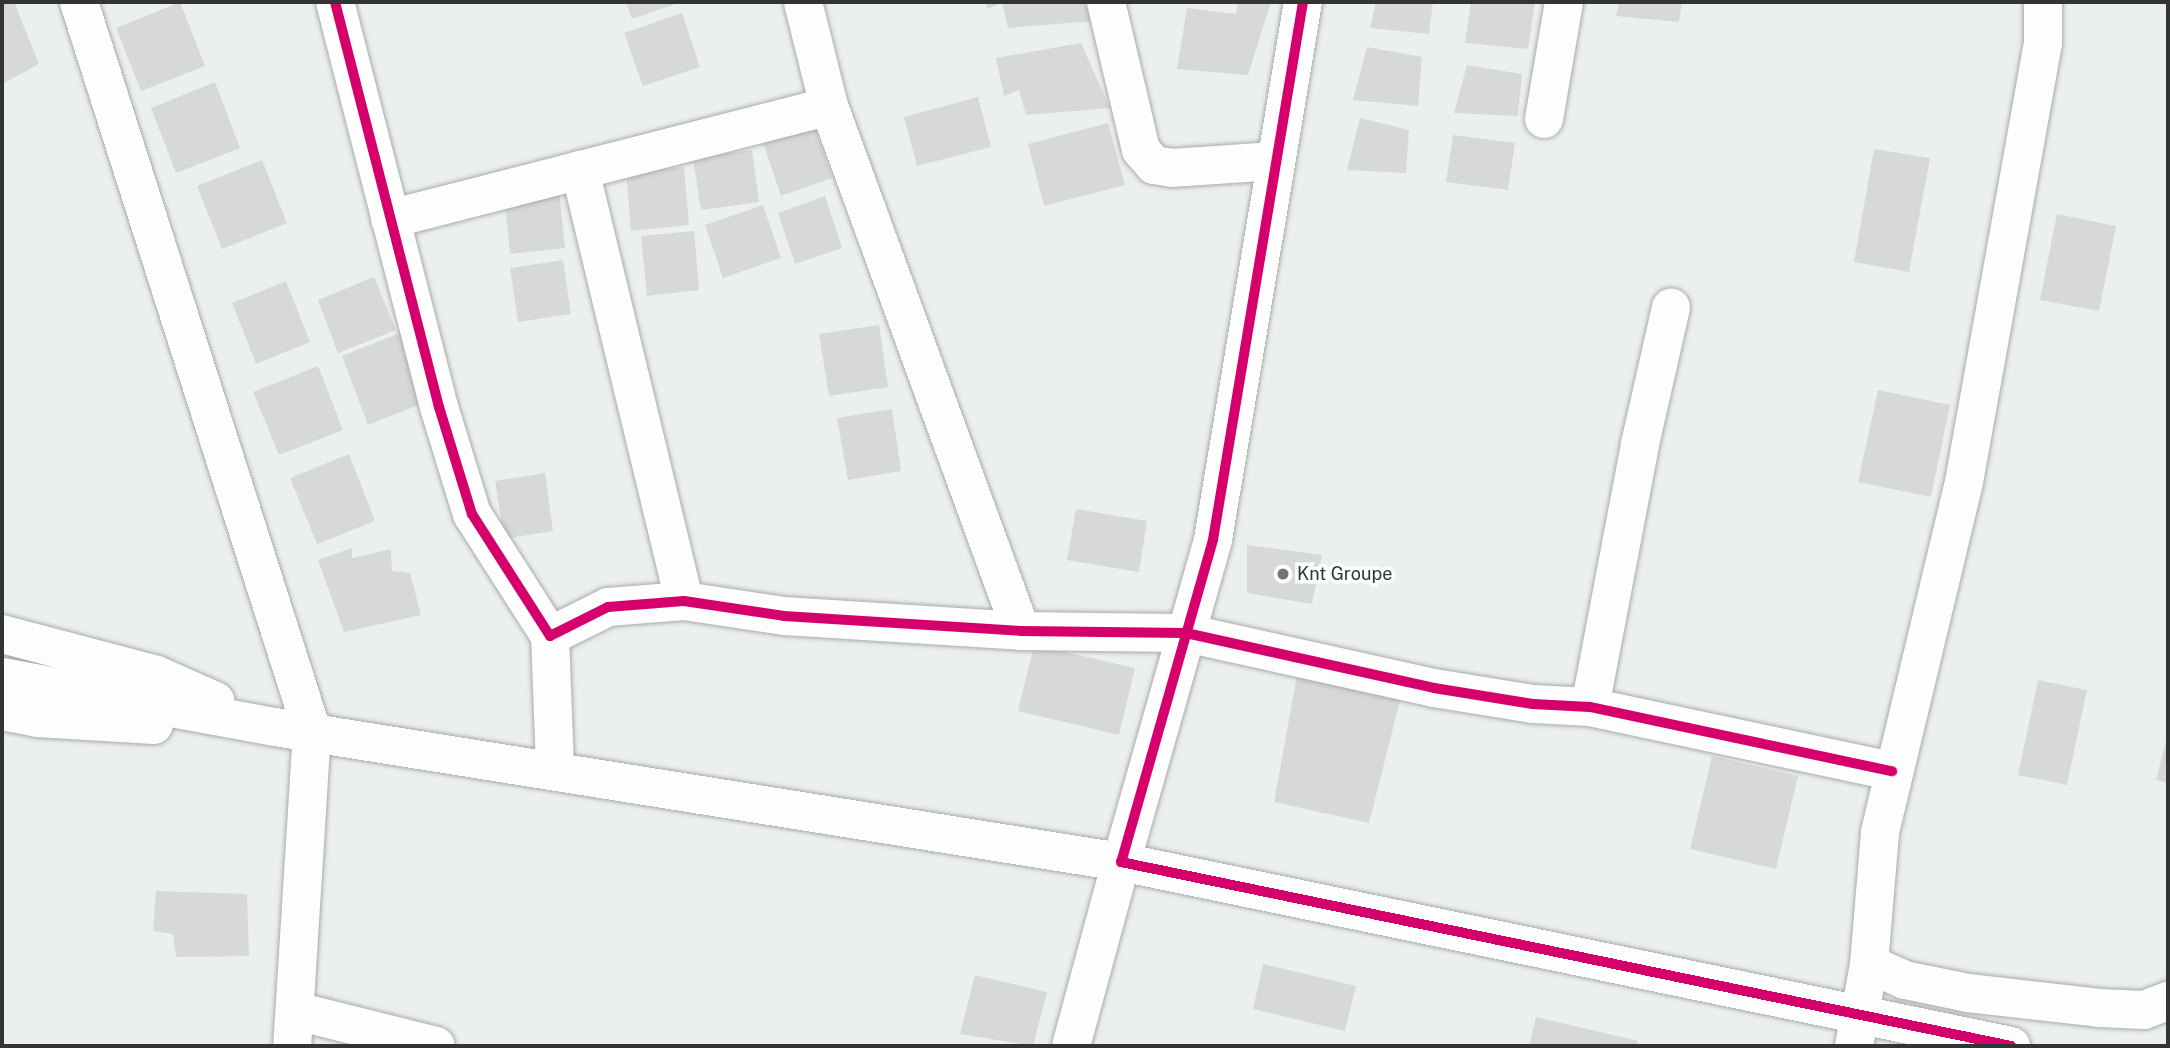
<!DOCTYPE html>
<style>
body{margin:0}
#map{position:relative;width:2170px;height:1048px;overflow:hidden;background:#ecf0ed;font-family:"Public Sans",sans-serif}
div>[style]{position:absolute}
.building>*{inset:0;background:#d6d9d7}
.roads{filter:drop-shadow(0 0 2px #a8aca9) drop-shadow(0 0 2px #a8aca9)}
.minor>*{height:38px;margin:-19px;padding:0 19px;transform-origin:19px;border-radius:19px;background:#fcfdfc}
.cycleway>*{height:10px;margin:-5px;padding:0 5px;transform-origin:5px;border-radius:5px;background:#d6006c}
.dots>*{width:19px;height:19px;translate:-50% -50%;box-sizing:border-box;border:4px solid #fafffb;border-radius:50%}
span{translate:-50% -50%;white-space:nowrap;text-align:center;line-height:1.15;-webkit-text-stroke:7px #fafffb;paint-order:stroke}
.poi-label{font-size:18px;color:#323532}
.left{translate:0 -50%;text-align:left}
.frame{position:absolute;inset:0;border:4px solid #323532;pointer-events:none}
</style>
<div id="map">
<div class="building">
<div style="clip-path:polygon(14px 2px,39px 64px,2px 84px,2px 3px)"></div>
<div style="clip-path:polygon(180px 2px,205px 66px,141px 91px,116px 28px)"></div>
<div style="clip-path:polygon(626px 2px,681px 2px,632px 19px)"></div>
<div style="clip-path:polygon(986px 2px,1084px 2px,1093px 21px,1008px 28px,1002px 3px,987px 9px)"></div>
<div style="clip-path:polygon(1238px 2px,1271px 2px,1248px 75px,1177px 69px,1187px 8px,1236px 14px)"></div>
<div style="clip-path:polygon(1376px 2px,1433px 2px,1429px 34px,1370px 28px)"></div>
<div style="clip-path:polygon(1471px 2px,1535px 2px,1528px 49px,1465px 43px)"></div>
<div style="clip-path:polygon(1619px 2px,1682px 2px,1679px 22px,1616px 16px)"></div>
<div style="clip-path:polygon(682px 13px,700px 67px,643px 86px,624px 33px)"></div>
<div style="clip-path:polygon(1081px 43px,1110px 108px,1026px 115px,1019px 90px,1004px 96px,996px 58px)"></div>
<div style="clip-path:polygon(1367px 47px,1422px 57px,1418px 106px,1353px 100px)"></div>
<div style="clip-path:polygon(1467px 65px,1522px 74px,1518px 116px,1454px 113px)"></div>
<div style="clip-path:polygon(215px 82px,240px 148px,176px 173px,151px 108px)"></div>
<div style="clip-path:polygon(978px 97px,991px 147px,917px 166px,904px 117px)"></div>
<div style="clip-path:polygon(1360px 118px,1409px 130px,1406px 173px,1347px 170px)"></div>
<div style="clip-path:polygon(813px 122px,832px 178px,781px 196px,762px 140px)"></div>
<div style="clip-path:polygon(1108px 123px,1125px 185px,1044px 206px,1028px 144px)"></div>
<div style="clip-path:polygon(1453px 135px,1515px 143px,1508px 190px,1446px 182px)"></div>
<div style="clip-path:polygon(1874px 149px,1930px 158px,1909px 272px,1854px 262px)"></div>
<div style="clip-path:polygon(752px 150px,759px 202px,701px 210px,693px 158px)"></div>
<div style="clip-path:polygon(262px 160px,287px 223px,222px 249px,197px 186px)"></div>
<div style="clip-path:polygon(684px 167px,689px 225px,631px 231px,626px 172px)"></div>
<div style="clip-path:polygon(559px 189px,565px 248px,510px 254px,504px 195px)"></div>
<div style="clip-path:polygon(825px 196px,842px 248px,795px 264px,778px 213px)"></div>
<div style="clip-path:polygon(763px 205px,781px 258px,723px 278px,705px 225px)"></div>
<div style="clip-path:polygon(2057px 214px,2116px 226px,2099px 311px,2040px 300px)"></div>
<div style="clip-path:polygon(694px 231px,699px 290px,647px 296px,641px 236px)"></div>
<div style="clip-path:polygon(563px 260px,571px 314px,518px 322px,510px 268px)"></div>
<div style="clip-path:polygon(374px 277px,396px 330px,338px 353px,318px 300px)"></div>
<div style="clip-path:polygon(286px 281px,310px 342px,256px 364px,232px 303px)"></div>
<div style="clip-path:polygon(879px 325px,888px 387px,829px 396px,819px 334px)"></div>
<div style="clip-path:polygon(402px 332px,429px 401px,368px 425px,342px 356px)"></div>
<div style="clip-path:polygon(318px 366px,343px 430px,279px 455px,253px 392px)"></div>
<div style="clip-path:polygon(1878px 390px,1950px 405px,1931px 497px,1858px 482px)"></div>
<div style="clip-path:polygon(892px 409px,901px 471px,848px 480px,837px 418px)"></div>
<div style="clip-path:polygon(349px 454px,375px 521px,317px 544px,290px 478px)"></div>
<div style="clip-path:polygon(545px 473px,553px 531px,504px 539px,495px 481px)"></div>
<div style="clip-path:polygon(1076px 509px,1147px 521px,1139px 572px,1067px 560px)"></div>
<div style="clip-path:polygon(1247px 545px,1322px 555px,1312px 604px,1247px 593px)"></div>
<div style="clip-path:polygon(352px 548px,352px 558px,391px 549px,392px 571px,410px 573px,421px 615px,344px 632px,318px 560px)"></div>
<div style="clip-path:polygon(1034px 645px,1135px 668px,1119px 735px,1018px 711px)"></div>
<div style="clip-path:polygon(1297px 675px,1402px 693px,1369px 823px,1274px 802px)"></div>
<div style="clip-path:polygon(2038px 680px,2087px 690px,2067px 785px,2018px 775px)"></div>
<div style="clip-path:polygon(2167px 737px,2168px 737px,2168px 783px,2156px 780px)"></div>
<div style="clip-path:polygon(1712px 756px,1798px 776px,1776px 869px,1690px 849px)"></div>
<div style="clip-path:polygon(156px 891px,247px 894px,249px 956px,176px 957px,173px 934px,153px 931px)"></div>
<div style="clip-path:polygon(1263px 964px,1356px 986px,1345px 1031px,1253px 1009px)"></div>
<div style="clip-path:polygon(975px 975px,1047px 992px,1033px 1046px,960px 1034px)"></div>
<div style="clip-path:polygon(1536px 1017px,1638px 1041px,1637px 1046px,1529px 1046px)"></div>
</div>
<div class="roads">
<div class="minor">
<div style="left:79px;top:2px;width:765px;rotate:72.28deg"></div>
<div style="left:312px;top:731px;width:316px;rotate:93.6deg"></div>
<div style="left:335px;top:2px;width:418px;rotate:75.6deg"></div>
<div style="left:439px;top:407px;width:112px;rotate:72.9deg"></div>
<div style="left:472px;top:514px;width:145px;rotate:57.4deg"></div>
<div style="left:550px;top:636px;width:65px;rotate:-26.6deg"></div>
<div style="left:608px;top:607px;width:76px;rotate:-4.5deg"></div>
<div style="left:684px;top:601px;width:101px;rotate:8.5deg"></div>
<div style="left:784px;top:616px;width:237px;rotate:3.6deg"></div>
<div style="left:1021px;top:631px;width:165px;rotate:0.7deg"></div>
<div style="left:1186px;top:633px;width:254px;rotate:12.5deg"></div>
<div style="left:1434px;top:688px;width:100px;rotate:9.2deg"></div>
<div style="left:1533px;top:704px;width:57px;rotate:3deg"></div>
<div style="left:1590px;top:707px;width:309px;rotate:12deg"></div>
<div style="left:803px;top:2px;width:107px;rotate:76deg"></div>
<div style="left:829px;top:106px;width:559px;rotate:69.91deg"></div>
<div style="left:1106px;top:2px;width:152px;rotate:76.7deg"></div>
<div style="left:1141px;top:150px;width:20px;rotate:49deg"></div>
<div style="left:1154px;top:165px;width:18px;rotate:9deg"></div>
<div style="left:1172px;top:168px;width:102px;rotate:-3.9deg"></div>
<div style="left:1303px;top:2px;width:545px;rotate:99.5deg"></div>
<div style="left:1213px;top:540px;width:335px;rotate:105.9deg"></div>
<div style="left:1121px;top:862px;width:909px;rotate:11.68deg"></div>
<div style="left:1544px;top:119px;width:119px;rotate:-80.3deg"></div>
<div style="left:580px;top:170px;width:443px;rotate:76.4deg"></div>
<div style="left:390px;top:219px;width:453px;rotate:-14.4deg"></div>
<div style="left:2px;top:634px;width:160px;rotate:14.8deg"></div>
<div style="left:157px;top:675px;width:64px;rotate:24.1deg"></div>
<div style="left:550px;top:636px;width:133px;rotate:87.8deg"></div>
<div style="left:2px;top:677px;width:278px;rotate:10.4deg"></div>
<div style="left:275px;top:727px;width:857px;rotate:9.07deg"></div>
<div style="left:1121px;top:862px;width:191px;rotate:105.2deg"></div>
<div style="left:1590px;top:707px;width:268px;rotate:-79.2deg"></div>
<div style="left:1640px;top:444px;width:140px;rotate:-77.2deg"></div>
<div style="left:2px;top:711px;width:36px;rotate:11deg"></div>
<div style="left:37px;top:718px;width:117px;rotate:3.4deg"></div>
<div style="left:1869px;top:964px;width:132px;rotate:-85.2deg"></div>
<div style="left:1880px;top:832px;width:360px;rotate:-76.5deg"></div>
<div style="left:1964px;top:482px;width:446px;rotate:-79.8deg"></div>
<div style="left:2043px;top:43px;width:41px;rotate:-90deg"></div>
<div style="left:296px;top:1011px;width:144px;rotate:14deg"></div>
<div style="left:1854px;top:1046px;width:83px;rotate:-79.6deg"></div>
<div style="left:1869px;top:964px;width:39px;rotate:24deg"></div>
<div style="left:1905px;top:980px;width:64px;rotate:11.7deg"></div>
<div style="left:1968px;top:993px;width:132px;rotate:6.5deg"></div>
<div style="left:2099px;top:1008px;width:45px;rotate:2.5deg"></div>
<div style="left:2144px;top:1010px;width:26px;rotate:-21deg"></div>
</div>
</div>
<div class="cycleway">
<div style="left:335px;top:2px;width:418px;rotate:75.6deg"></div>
<div style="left:439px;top:407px;width:112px;rotate:72.9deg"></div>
<div style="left:472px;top:514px;width:145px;rotate:57.4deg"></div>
<div style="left:550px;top:636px;width:65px;rotate:-26.6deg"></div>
<div style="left:608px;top:607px;width:76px;rotate:-4.5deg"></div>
<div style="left:684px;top:601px;width:101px;rotate:8.5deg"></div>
<div style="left:784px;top:616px;width:237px;rotate:3.6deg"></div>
<div style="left:1021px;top:631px;width:165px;rotate:0.7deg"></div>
<div style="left:1186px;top:633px;width:254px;rotate:12.5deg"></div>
<div style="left:1434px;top:688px;width:100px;rotate:9.2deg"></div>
<div style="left:1533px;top:704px;width:57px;rotate:3deg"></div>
<div style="left:1590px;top:707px;width:309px;rotate:12deg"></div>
<div style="left:1303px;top:2px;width:545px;rotate:99.5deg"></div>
<div style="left:1213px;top:540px;width:335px;rotate:105.9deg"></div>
<div style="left:1121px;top:862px;width:909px;rotate:11.68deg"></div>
</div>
<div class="dots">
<div style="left:1283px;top:574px;background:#737673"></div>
</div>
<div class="poi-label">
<span class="left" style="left:1297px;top:574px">Knt Groupe</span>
</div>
<div class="frame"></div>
</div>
